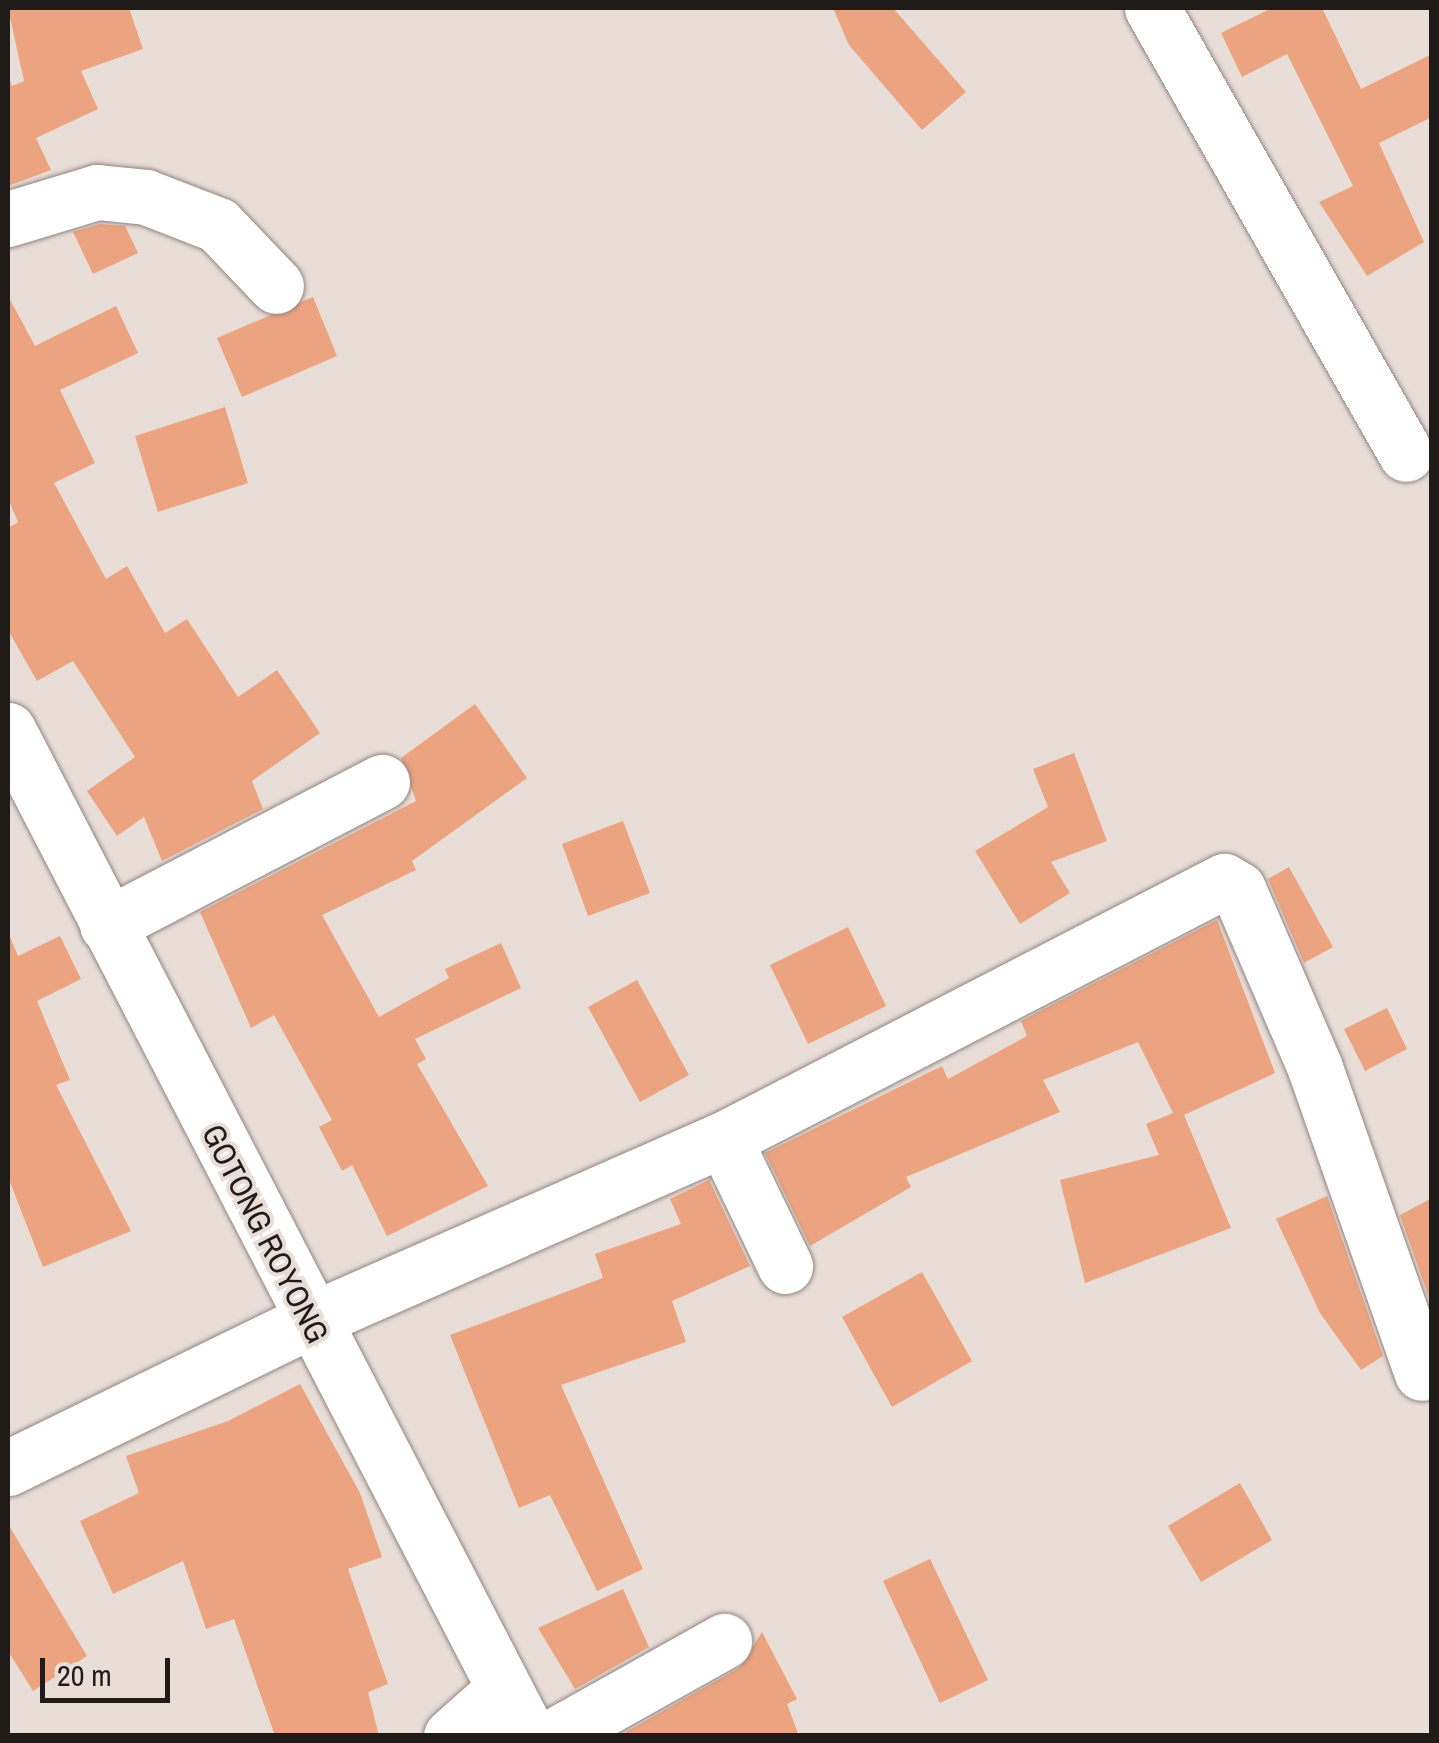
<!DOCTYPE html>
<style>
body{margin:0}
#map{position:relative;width:1439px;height:1743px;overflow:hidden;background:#e9ddd8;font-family:"Archivo Narrow",sans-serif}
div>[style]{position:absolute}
.building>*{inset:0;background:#eca380}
.roads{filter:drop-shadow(0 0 2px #90847f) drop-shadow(0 0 2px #90847f)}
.minor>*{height:55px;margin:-27.5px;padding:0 27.5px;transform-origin:27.5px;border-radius:27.5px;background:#fff}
span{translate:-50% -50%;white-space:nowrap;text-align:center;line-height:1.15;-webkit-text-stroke:8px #e9ddd8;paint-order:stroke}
.street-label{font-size:32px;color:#1f1b19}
.frame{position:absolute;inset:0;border:10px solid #1f1b19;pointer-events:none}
.scale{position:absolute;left:40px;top:1658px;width:130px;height:45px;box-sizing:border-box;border:5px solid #1f1b19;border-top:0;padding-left:12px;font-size:30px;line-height:35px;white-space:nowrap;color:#1f1b19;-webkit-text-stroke:8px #e9ddd8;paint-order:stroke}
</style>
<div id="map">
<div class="building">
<div style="clip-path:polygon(8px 8px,129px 8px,143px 49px,81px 71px,98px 109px,36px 138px,51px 170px,8px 186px,8px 76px,12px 86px,24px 81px)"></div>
<div style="clip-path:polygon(833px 8px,893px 8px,966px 92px,922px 130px,849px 45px)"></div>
<div style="clip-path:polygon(1272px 8px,1322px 8px,1361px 89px,1432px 54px,1432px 117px,1379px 143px,1424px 242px,1367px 276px,1319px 202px,1353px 186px,1287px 54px,1242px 77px,1221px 33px)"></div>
<div style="clip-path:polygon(100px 224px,125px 226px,138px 253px,93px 274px,73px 232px)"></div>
<div style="clip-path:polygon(8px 296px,35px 346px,116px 306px,138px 353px,60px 390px,95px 463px,54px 483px,106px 579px,127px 566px,165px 633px,187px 619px,238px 697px,277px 670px,320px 733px,252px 781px,263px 809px,162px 861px,144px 817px,117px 836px,87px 791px,135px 757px,73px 661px,37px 681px,8px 630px,8px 528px,18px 522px,8px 499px)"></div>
<div style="clip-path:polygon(313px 297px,337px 356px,242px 397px,217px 338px)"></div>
<div style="clip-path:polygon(225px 407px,248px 483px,158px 512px,135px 436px)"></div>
<div style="clip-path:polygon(475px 704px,527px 778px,412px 861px,416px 870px,322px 915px,379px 1017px,449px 978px,445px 969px,501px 943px,521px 988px,415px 1039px,426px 1059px,417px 1064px,488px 1186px,387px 1236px,352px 1165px,342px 1171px,319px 1127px,332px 1120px,274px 1015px,251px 1028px,200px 912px,416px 801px,401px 758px)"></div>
<div style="clip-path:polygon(1074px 753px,1107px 841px,1051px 862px,1070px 893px,1020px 924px,975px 851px,1048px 807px,1033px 769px)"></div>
<div style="clip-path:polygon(623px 821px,650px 893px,588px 916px,562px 844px)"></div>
<div style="clip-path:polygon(1289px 867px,1333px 947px,1304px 963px,1268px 879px)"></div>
<div style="clip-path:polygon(1217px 920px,1275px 1073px,1184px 1115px,1231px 1228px,1085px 1283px,1060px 1180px,1159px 1155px,1146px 1124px,1173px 1113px,1138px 1042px,1043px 1080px,1060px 1112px,906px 1177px,911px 1187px,810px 1246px,765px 1153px,942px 1066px,948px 1079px,1027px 1036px,1021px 1021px)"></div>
<div style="clip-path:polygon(848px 927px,886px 1006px,808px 1044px,770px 965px)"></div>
<div style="clip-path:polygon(8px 932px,18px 956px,60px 936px,81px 979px,37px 1001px,70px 1080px,56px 1085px,131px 1231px,43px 1267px,8px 1177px)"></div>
<div style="clip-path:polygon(637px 980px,689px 1075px,640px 1102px,588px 1007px)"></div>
<div style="clip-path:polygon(1387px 1008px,1407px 1049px,1365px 1071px,1344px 1029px)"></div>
<div style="clip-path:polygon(709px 1180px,750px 1266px,672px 1301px,686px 1342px,561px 1385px,643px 1569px,597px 1591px,550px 1495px,519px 1508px,450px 1335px,603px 1278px,595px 1254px,681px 1224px,670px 1199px)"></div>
<div style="clip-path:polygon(1327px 1196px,1383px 1356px,1361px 1370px,1320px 1313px,1276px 1219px)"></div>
<div style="clip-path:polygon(1432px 1198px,1432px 1306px,1400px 1215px)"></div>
<div style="clip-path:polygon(922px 1272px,972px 1361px,892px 1407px,842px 1317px)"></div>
<div style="clip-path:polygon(300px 1384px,360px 1493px,382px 1557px,348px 1569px,388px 1684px,368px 1692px,379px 1736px,275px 1736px,234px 1619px,206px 1629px,183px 1561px,113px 1594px,80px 1521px,139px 1493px,126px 1456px,228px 1421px)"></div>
<div style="clip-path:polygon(1240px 1483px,1272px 1540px,1201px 1582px,1168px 1526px)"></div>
<div style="clip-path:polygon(8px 1524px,87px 1656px,33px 1691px,8px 1651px)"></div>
<div style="clip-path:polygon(930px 1559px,988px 1680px,940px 1703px,883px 1581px)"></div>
<div style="clip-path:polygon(623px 1589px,649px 1647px,575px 1689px,538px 1628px)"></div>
<div style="clip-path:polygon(762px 1632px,797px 1699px,787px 1704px,799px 1736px,619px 1736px,739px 1668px)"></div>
</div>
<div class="roads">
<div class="minor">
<div style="left:1152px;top:8px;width:513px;rotate:60.34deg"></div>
<div style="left:8px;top:219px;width:93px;rotate:-16.9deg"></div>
<div style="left:97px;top:192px;width:49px;rotate:5.8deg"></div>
<div style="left:146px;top:197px;width:77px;rotate:21.3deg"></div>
<div style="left:218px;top:225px;width:84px;rotate:46.4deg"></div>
<div style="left:8px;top:730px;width:1133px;rotate:62.62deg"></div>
<div style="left:107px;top:925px;width:310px;rotate:-27.5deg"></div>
<div style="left:724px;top:1139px;width:141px;rotate:64.3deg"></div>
<div style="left:8px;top:1468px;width:335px;rotate:-26deg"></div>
<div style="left:309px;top:1321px;width:453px;rotate:-23.7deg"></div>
<div style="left:724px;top:1139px;width:563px;rotate:-27.29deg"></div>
<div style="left:1224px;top:881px;width:16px;rotate:30deg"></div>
<div style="left:1238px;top:889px;width:195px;rotate:66.7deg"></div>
<div style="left:1315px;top:1068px;width:323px;rotate:70.7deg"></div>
<div style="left:451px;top:1736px;width:71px;rotate:-41.6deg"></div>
<div style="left:554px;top:1736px;width:195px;rotate:-29.2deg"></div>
</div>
</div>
<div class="street-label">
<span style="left:265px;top:1234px;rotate:63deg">GOTONG ROYONG</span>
</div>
<div class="frame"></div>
<div class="scale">20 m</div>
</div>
